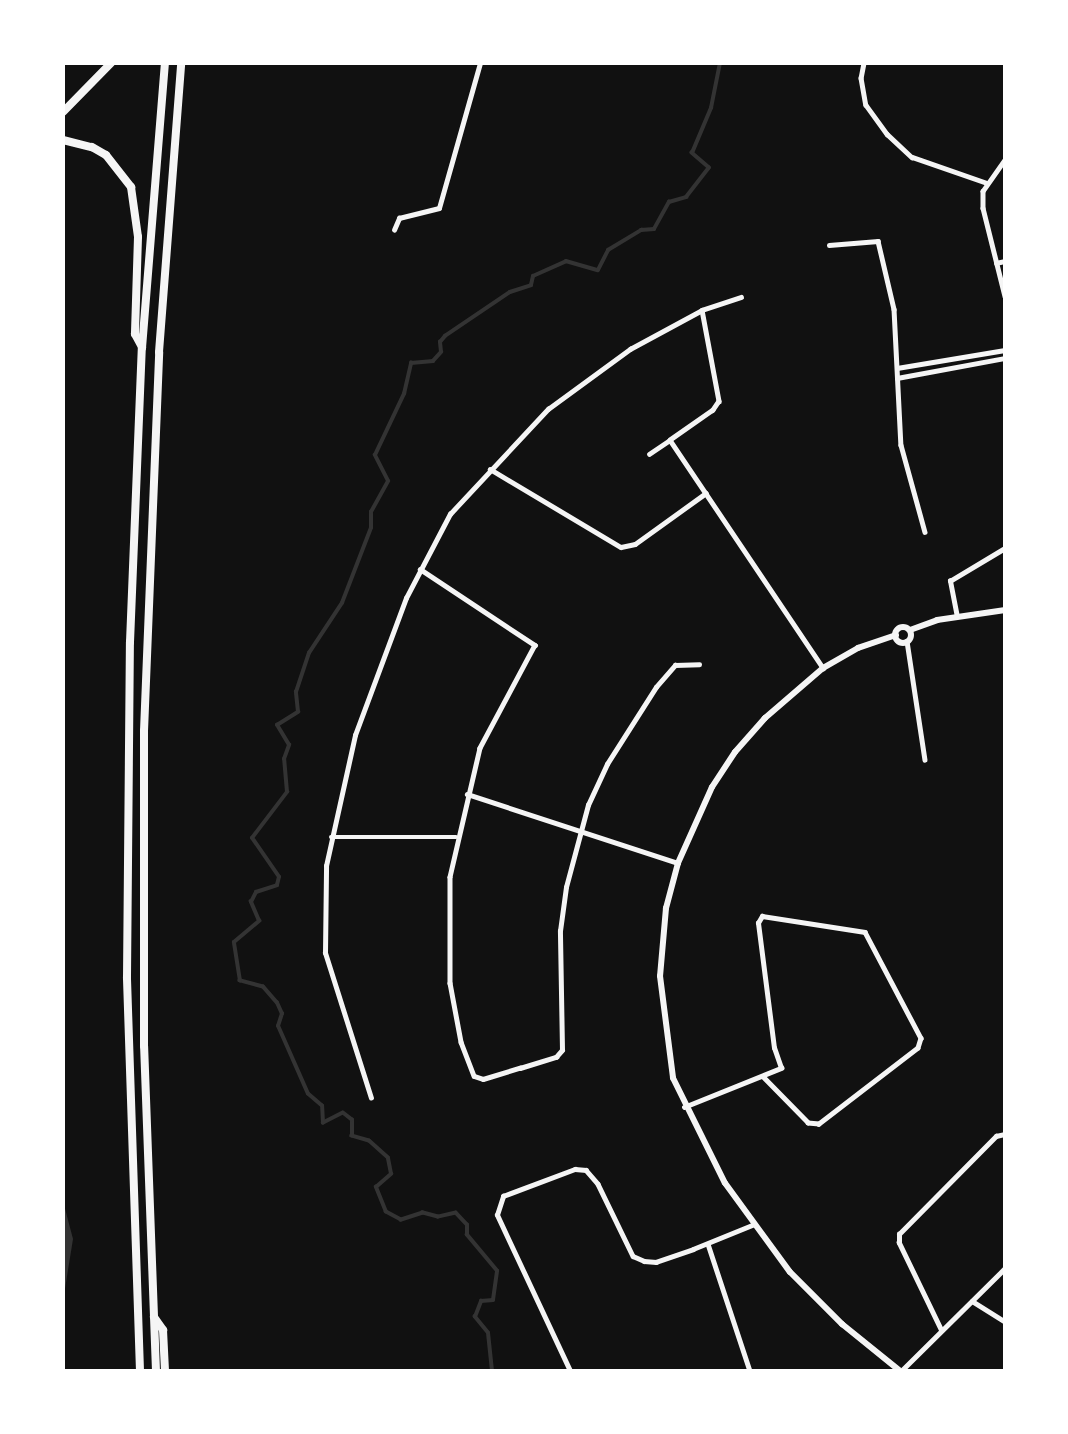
<!DOCTYPE html>
<style>
body{margin:0}
#map{position:relative;width:1068px;height:1434px;overflow:hidden;background:#111;font-family:"Archivo Narrow",sans-serif}
div>[style]{position:absolute}
.water>*{inset:0;background:#333}
.stream>*{height:3.5px;margin:-1.75px;padding:0 1.75px;transform-origin:1.75px;border-radius:1.75px;background:#333}
.minor>*{height:4.5px;margin:-2.25px;padding:0 2.25px;transform-origin:2.25px;border-radius:2.25px;background:#f5f5f5}
.tertiary>*{height:6px;margin:-3px;padding:0 3px;transform-origin:3px;border-radius:3px;background:#f5f5f5}
.tertiary>.ring{margin:-3px;padding:0;box-sizing:content-box;background:none;border:6px solid #f5f5f5;border-radius:50%}
.trunk>*{height:8px;margin:-4px;padding:0 4px;transform-origin:4px;border-radius:4px;background:#f5f5f5}
span{translate:-50% -50%;white-space:nowrap;text-align:center;line-height:1.15;-webkit-text-stroke:5px #fff;paint-order:stroke}
.frame{position:absolute;inset:0;border:65px solid #fff;pointer-events:none}
</style>
<div id="map">
<div class="water">
<div style="clip-path:polygon(63px 1201px,73px 1239px,63px 1301px)"></div>
</div>
<div class="stream">
<div style="left:492px;top:1371px;width:38px;rotate:-96deg"></div>
<div style="left:488px;top:1333px;width:21px;rotate:-129deg"></div>
<div style="left:475px;top:1317px;width:17px;rotate:-69deg"></div>
<div style="left:481px;top:1301px;width:12px;rotate:-5deg"></div>
<div style="left:493px;top:1300px;width:29px;rotate:-82deg"></div>
<div style="left:497px;top:1271px;width:47px;rotate:-129.8deg"></div>
<div style="left:467px;top:1235px;width:10px;rotate:-90deg"></div>
<div style="left:467px;top:1225px;width:16px;rotate:-133deg"></div>
<div style="left:456px;top:1213px;width:18px;rotate:167deg"></div>
<div style="left:438px;top:1217px;width:16px;rotate:-165deg"></div>
<div style="left:423px;top:1213px;width:23px;rotate:162deg"></div>
<div style="left:401px;top:1220px;width:17px;rotate:-152deg"></div>
<div style="left:386px;top:1212px;width:27px;rotate:-112deg"></div>
<div style="left:376px;top:1187px;width:20px;rotate:-41deg"></div>
<div style="left:391px;top:1174px;width:16px;rotate:-101deg"></div>
<div style="left:388px;top:1158px;width:25px;rotate:-138deg"></div>
<div style="left:369px;top:1141px;width:18px;rotate:-164deg"></div>
<div style="left:352px;top:1136px;width:16px;rotate:-90deg"></div>
<div style="left:352px;top:1120px;width:11px;rotate:-142deg"></div>
<div style="left:343px;top:1113px;width:22px;rotate:153deg"></div>
<div style="left:323px;top:1123px;width:17px;rotate:-93deg"></div>
<div style="left:322px;top:1106px;width:18px;rotate:-139deg"></div>
<div style="left:308px;top:1094px;width:74px;rotate:-113.8deg"></div>
<div style="left:278px;top:1026px;width:13px;rotate:-72deg"></div>
<div style="left:282px;top:1014px;width:12px;rotate:-114deg"></div>
<div style="left:277px;top:1003px;width:21px;rotate:-131deg"></div>
<div style="left:263px;top:987px;width:24px;rotate:-165deg"></div>
<div style="left:240px;top:981px;width:39px;rotate:-99deg"></div>
<div style="left:234px;top:942px;width:33px;rotate:-40deg"></div>
<div style="left:259px;top:921px;width:21px;rotate:-113deg"></div>
<div style="left:251px;top:902px;width:11px;rotate:-63deg"></div>
<div style="left:256px;top:892px;width:22px;rotate:-18deg"></div>
<div style="left:277px;top:885px;width:8px;rotate:-76deg"></div>
<div style="left:279px;top:877px;width:47px;rotate:-124.7deg"></div>
<div style="left:252px;top:838px;width:58px;rotate:-52.7deg"></div>
<div style="left:287px;top:792px;width:33px;rotate:-95deg"></div>
<div style="left:284px;top:759px;width:15px;rotate:-70deg"></div>
<div style="left:289px;top:745px;width:23px;rotate:-121deg"></div>
<div style="left:277px;top:725px;width:25px;rotate:-32deg"></div>
<div style="left:298px;top:712px;width:20px;rotate:-96deg"></div>
<div style="left:296px;top:692px;width:41px;rotate:-71.6deg"></div>
<div style="left:309px;top:653px;width:60px;rotate:-56.6deg"></div>
<div style="left:342px;top:603px;width:80px;rotate:-68.9deg"></div>
<div style="left:371px;top:528px;width:16px;rotate:-90deg"></div>
<div style="left:371px;top:512px;width:35px;rotate:-61deg"></div>
<div style="left:388px;top:481px;width:29px;rotate:-117deg"></div>
<div style="left:375px;top:455px;width:68px;rotate:-64.6deg"></div>
<div style="left:404px;top:394px;width:32px;rotate:-77deg"></div>
<div style="left:411px;top:363px;width:22px;rotate:-5deg"></div>
<div style="left:433px;top:361px;width:12px;rotate:-48deg"></div>
<div style="left:441px;top:352px;width:10px;rotate:-96deg"></div>
<div style="left:440px;top:342px;width:8px;rotate:-50deg"></div>
<div style="left:445px;top:336px;width:78px;rotate:-34.1deg"></div>
<div style="left:510px;top:292px;width:22px;rotate:-18deg"></div>
<div style="left:531px;top:285px;width:9px;rotate:-77deg"></div>
<div style="left:533px;top:276px;width:36px;rotate:-24deg"></div>
<div style="left:566px;top:261px;width:33px;rotate:16deg"></div>
<div style="left:598px;top:270px;width:22px;rotate:-63deg"></div>
<div style="left:608px;top:250px;width:39px;rotate:-31deg"></div>
<div style="left:641px;top:230px;width:13px;rotate:-4deg"></div>
<div style="left:654px;top:229px;width:31px;rotate:-61deg"></div>
<div style="left:669px;top:202px;width:18px;rotate:-16deg"></div>
<div style="left:686px;top:197px;width:37px;rotate:-52deg"></div>
<div style="left:709px;top:168px;width:23px;rotate:-139deg"></div>
<div style="left:692px;top:153px;width:49px;rotate:-67.1deg"></div>
<div style="left:711px;top:108px;width:46px;rotate:-78.7deg"></div>
</div>
<div class="minor">
<div style="left:864px;top:63px;width:15px;rotate:101deg"></div>
<div style="left:861px;top:78px;width:27px;rotate:80deg"></div>
<div style="left:866px;top:105px;width:36px;rotate:54deg"></div>
<div style="left:887px;top:134px;width:34px;rotate:43deg"></div>
<div style="left:912px;top:157px;width:79px;rotate:19.1deg"></div>
<div style="left:1005px;top:160px;width:38px;rotate:125deg"></div>
<div style="left:983px;top:191px;width:17px;rotate:90deg"></div>
<div style="left:983px;top:208px;width:91px;rotate:76deg"></div>
<div style="left:394px;top:230px;width:13px;rotate:-67deg"></div>
<div style="left:399px;top:218px;width:41px;rotate:-14deg"></div>
<div style="left:439px;top:208px;width:151px;rotate:-74.2deg"></div>
<div style="left:829px;top:245px;width:49px;rotate:-4.7deg"></div>
<div style="left:878px;top:241px;width:70px;rotate:76.8deg"></div>
<div style="left:894px;top:309px;width:136px;rotate:87.1deg"></div>
<div style="left:901px;top:445px;width:90px;rotate:74.6deg"></div>
<div style="left:996px;top:263px;width:9px;rotate:-13deg"></div>
<div style="left:702px;top:310px;width:93px;rotate:79.4deg"></div>
<div style="left:719px;top:401px;width:11px;rotate:124deg"></div>
<div style="left:713px;top:410px;width:52px;rotate:145.1deg"></div>
<div style="left:670px;top:440px;width:275px;rotate:56.1deg"></div>
<div style="left:897px;top:368px;width:109px;rotate:-9.5deg"></div>
<div style="left:897px;top:378px;width:110px;rotate:-10.5deg"></div>
<div style="left:649px;top:454px;width:25px;rotate:-34deg"></div>
<div style="left:490px;top:469px;width:152px;rotate:30.8deg"></div>
<div style="left:621px;top:547px;width:14px;rotate:-12deg"></div>
<div style="left:635px;top:544px;width:87px;rotate:-35.7deg"></div>
<div style="left:420px;top:569px;width:138px;rotate:33.5deg"></div>
<div style="left:535px;top:645px;width:117px;rotate:118.1deg"></div>
<div style="left:480px;top:748px;width:132px;rotate:103.1deg"></div>
<div style="left:450px;top:877px;width:106px;rotate:90deg"></div>
<div style="left:450px;top:983px;width:60px;rotate:79.4deg"></div>
<div style="left:461px;top:1042px;width:36px;rotate:69deg"></div>
<div style="left:474px;top:1076px;width:9px;rotate:18deg"></div>
<div style="left:483px;top:1079px;width:39px;rotate:-17deg"></div>
<div style="left:520px;top:1068px;width:38px;rotate:-17deg"></div>
<div style="left:556px;top:1057px;width:9px;rotate:-49deg"></div>
<div style="left:562px;top:1050px;width:119px;rotate:-91deg"></div>
<div style="left:560px;top:931px;width:44px;rotate:-82.2deg"></div>
<div style="left:566px;top:887px;width:85px;rotate:-75deg"></div>
<div style="left:588px;top:805px;width:45px;rotate:-65.1deg"></div>
<div style="left:607px;top:764px;width:91px;rotate:-57.5deg"></div>
<div style="left:656px;top:687px;width:29px;rotate:-49deg"></div>
<div style="left:675px;top:665px;width:24px;rotate:-2deg"></div>
<div style="left:957px;top:617px;width:37px;rotate:-101deg"></div>
<div style="left:950px;top:581px;width:64px;rotate:-31deg"></div>
<div style="left:907px;top:641px;width:120px;rotate:81.4deg"></div>
<div style="left:467px;top:794px;width:222px;rotate:18.1deg"></div>
<div style="left:331px;top:837px;width:125px"></div>
<div style="left:371px;top:1098px;width:152px;rotate:-107.6deg"></div>
<div style="left:325px;top:953px;width:87px;rotate:-89.3deg"></div>
<div style="left:326px;top:866px;width:134px;rotate:-77.5deg"></div>
<div style="left:355px;top:735px;width:146px;rotate:-69.6deg"></div>
<div style="left:406px;top:598px;width:95px;rotate:-62.4deg"></div>
<div style="left:450px;top:514px;width:144px;rotate:-47deg"></div>
<div style="left:548px;top:409px;width:102px;rotate:-36.2deg"></div>
<div style="left:630px;top:349px;width:82px;rotate:-28.4deg"></div>
<div style="left:702px;top:310px;width:41px;rotate:-18.4deg"></div>
<div style="left:684px;top:1107px;width:105px;rotate:-21.9deg"></div>
<div style="left:781px;top:1068px;width:21px;rotate:-109deg"></div>
<div style="left:774px;top:1048px;width:126px;rotate:-97.3deg"></div>
<div style="left:758px;top:923px;width:8px;rotate:-60deg"></div>
<div style="left:762px;top:916px;width:104px;rotate:8.8deg"></div>
<div style="left:865px;top:932px;width:120px;rotate:62.2deg"></div>
<div style="left:921px;top:1038px;width:10px;rotate:107deg"></div>
<div style="left:918px;top:1048px;width:125px;rotate:142.5deg"></div>
<div style="left:819px;top:1124px;width:11px;rotate:-175deg"></div>
<div style="left:808px;top:1123px;width:64px;rotate:-134.4deg"></div>
<div style="left:708px;top:1244px;width:134px;rotate:71.7deg"></div>
<div style="left:972px;top:1301px;width:39px;rotate:32deg"></div>
<div style="left:941px;top:1330px;width:97px;rotate:-115.8deg"></div>
<div style="left:899px;top:1243px;width:9px;rotate:-90deg"></div>
<div style="left:899px;top:1234px;width:138px;rotate:-45.3deg"></div>
<div style="left:996px;top:1136px;width:9px;rotate:-13deg"></div>
<div style="left:570px;top:1371px;width:172px;rotate:-115.1deg"></div>
<div style="left:497px;top:1215px;width:20px;rotate:-72deg"></div>
<div style="left:503px;top:1196px;width:77px;rotate:-20.6deg"></div>
<div style="left:575px;top:1169px;width:11px;rotate:5deg"></div>
<div style="left:586px;top:1170px;width:18px;rotate:49deg"></div>
<div style="left:598px;top:1184px;width:80px;rotate:64.1deg"></div>
<div style="left:633px;top:1256px;width:12px;rotate:24deg"></div>
<div style="left:644px;top:1261px;width:12px;rotate:5deg"></div>
<div style="left:656px;top:1262px;width:39px;rotate:-19deg"></div>
<div style="left:693px;top:1249px;width:64px;rotate:-22.1deg"></div>
<div style="left:901px;top:1371px;width:146px;rotate:-44.7deg"></div>
</div>
<div class="tertiary">
<div class="ring" style="left:895px;top:627px;width:10px;height:10px"></div>
<div style="left:910px;top:630px;width:29px;rotate:-20deg"></div>
<div style="left:937px;top:620px;width:69px;rotate:-8.4deg"></div>
<div style="left:896px;top:635px;width:40px;rotate:161.1deg"></div>
<div style="left:858px;top:648px;width:40px;rotate:150.3deg"></div>
<div style="left:823px;top:668px;width:77px;rotate:139.2deg"></div>
<div style="left:765px;top:718px;width:45px;rotate:131.4deg"></div>
<div style="left:735px;top:752px;width:42px;rotate:123.3deg"></div>
<div style="left:712px;top:787px;width:83px;rotate:114.1deg"></div>
<div style="left:678px;top:863px;width:47px;rotate:104.9deg"></div>
<div style="left:666px;top:908px;width:68px;rotate:95deg"></div>
<div style="left:660px;top:976px;width:103px;rotate:82.7deg"></div>
<div style="left:673px;top:1078px;width:117px;rotate:63.7deg"></div>
<div style="left:725px;top:1183px;width:110px;rotate:53.9deg"></div>
<div style="left:790px;top:1272px;width:74px;rotate:45deg"></div>
<div style="left:842px;top:1324px;width:75px;rotate:39deg"></div>
</div>
<div class="trunk">
<div style="left:63px;top:112px;width:69px;rotate:-45.6deg"></div>
<div style="left:63px;top:140px;width:30px;rotate:14deg"></div>
<div style="left:92px;top:147px;width:16px;rotate:30deg"></div>
<div style="left:106px;top:155px;width:41px;rotate:52deg"></div>
<div style="left:131px;top:187px;width:50px;rotate:82deg"></div>
<div style="left:138px;top:237px;width:97px;rotate:91.8deg"></div>
<div style="left:135px;top:334px;width:15px;rotate:62deg"></div>
<div style="left:154px;top:1317px;width:16px;rotate:55deg"></div>
<div style="left:163px;top:1330px;width:41px;rotate:87.2deg"></div>
<div style="left:140px;top:1371px;width:394px;rotate:-91.9deg"></div>
<div style="left:127px;top:977px;width:335px;rotate:-89.5deg"></div>
<div style="left:130px;top:642px;width:294px;rotate:-87.7deg"></div>
<div style="left:142px;top:348px;width:286px;rotate:-85.4deg"></div>
<div style="left:156px;top:1371px;width:325px;rotate:-92.1deg"></div>
<div style="left:144px;top:1046px;width:315px;rotate:-90deg"></div>
<div style="left:144px;top:731px;width:379px;rotate:-87.7deg"></div>
<div style="left:159px;top:352px;width:290px;rotate:-85.6deg"></div>
</div>
<div class="frame"></div>
</div>
